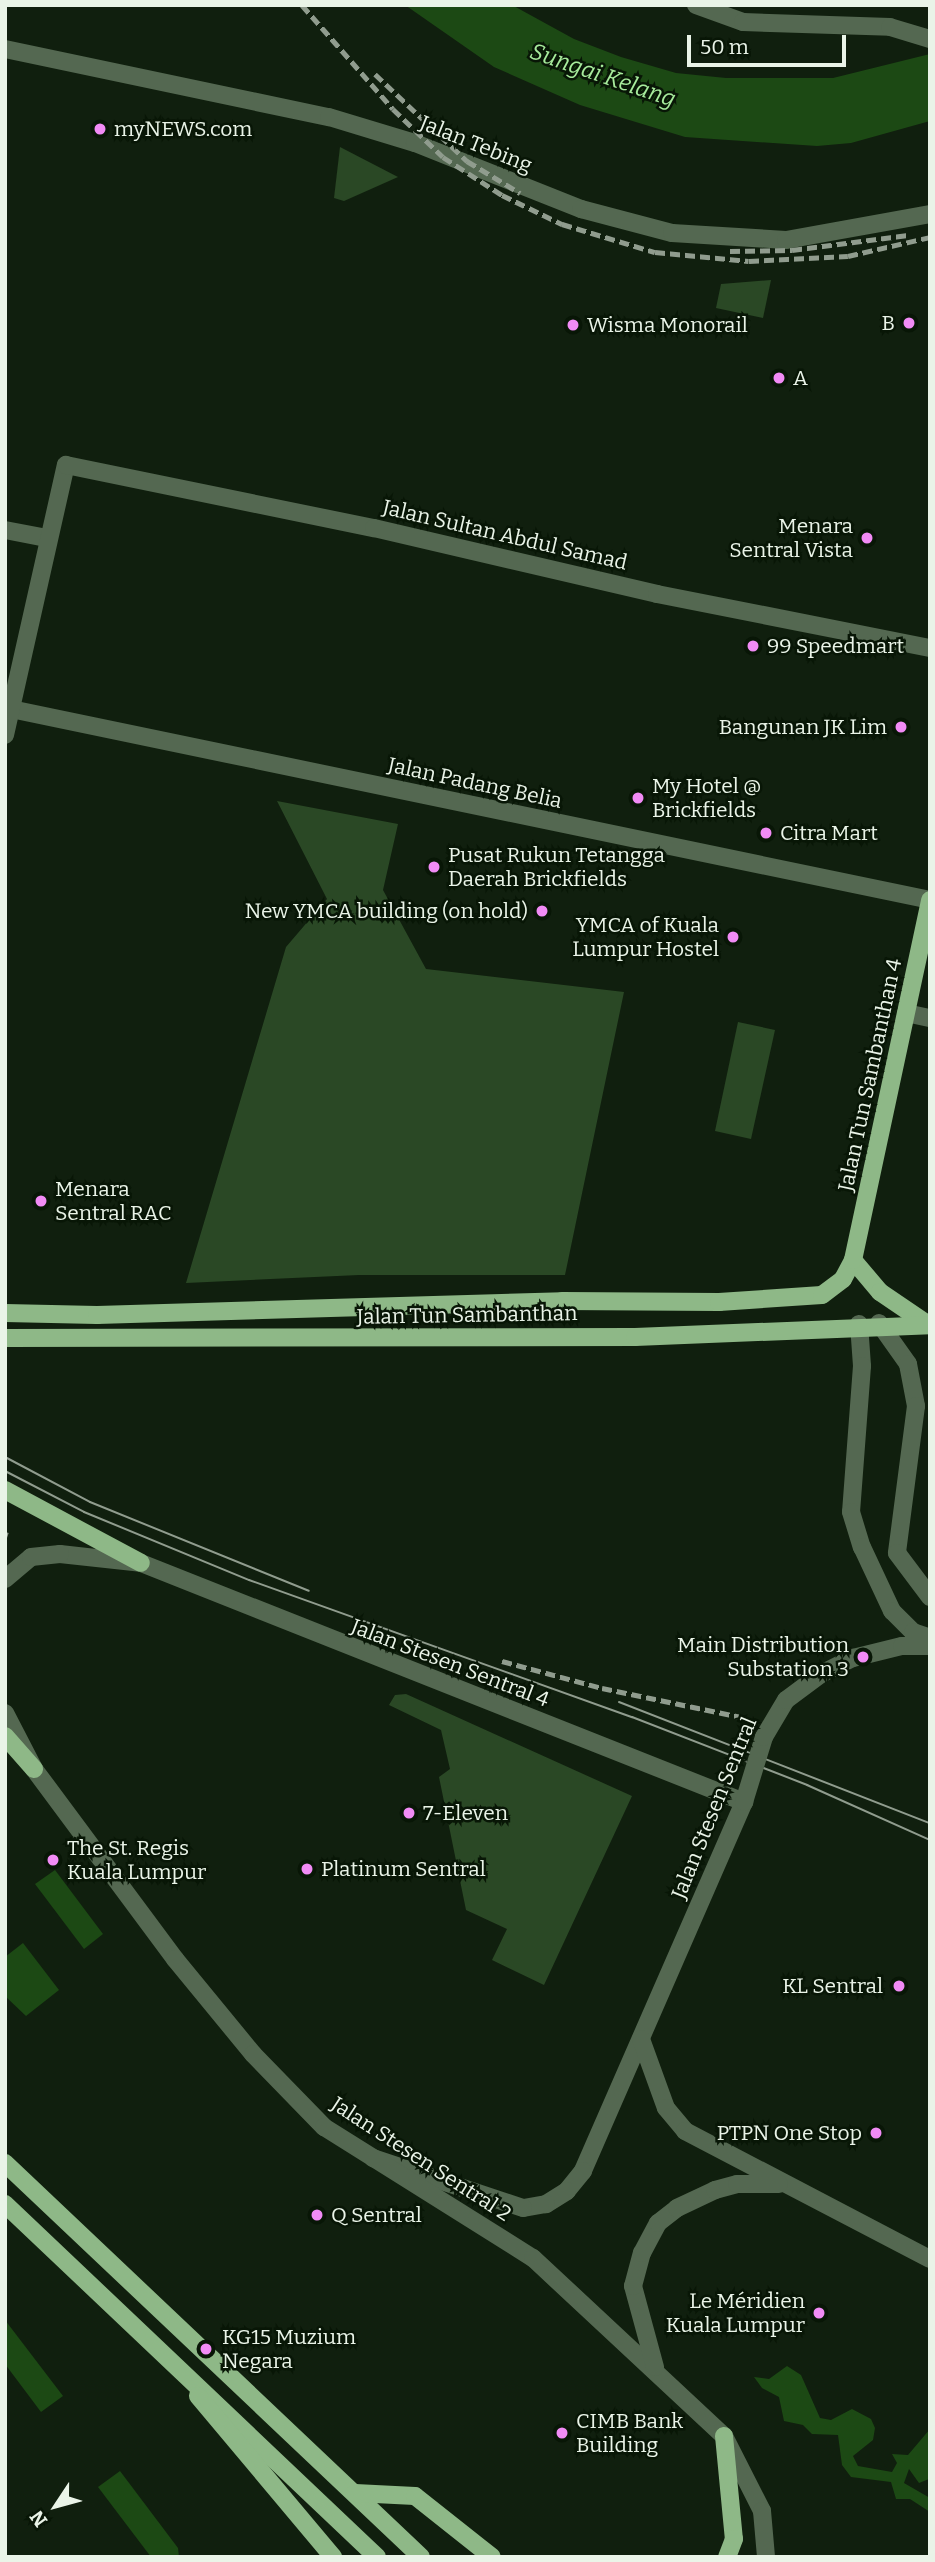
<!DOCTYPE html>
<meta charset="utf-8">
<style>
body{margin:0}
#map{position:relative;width:935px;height:2562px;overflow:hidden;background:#101f0e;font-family:Bitter,serif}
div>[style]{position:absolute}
.green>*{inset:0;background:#2a4825}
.water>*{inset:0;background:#1c4914}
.minor>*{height:18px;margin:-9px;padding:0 9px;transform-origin:9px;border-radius:9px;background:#546851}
.major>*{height:18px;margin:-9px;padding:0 9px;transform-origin:9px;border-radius:9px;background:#8eb887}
.tram>*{height:2px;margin:-1px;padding:0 1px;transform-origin:1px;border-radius:1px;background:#909c8e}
.rail>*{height:5px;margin-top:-2.5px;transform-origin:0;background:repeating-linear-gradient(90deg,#909c8e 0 10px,transparent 0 15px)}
.minor-bridge>*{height:18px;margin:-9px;padding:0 9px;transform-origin:9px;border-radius:9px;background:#546851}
.dots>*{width:19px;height:19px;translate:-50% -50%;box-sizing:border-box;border:4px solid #081606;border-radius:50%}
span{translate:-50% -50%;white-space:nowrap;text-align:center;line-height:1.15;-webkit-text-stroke:5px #081606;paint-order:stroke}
.poi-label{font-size:21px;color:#eaf4e8}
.left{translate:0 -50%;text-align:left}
.right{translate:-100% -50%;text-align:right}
.street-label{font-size:21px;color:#eaf4e8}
.water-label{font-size:23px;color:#a7eb9c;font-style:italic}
.frame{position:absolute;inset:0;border:7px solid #eaf4e8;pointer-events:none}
.north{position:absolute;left:21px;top:2471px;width:70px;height:70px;-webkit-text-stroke:5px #081606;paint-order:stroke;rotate:234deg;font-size:19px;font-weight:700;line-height:28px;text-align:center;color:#eaf4e8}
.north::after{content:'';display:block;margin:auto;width:24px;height:32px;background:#eaf4e8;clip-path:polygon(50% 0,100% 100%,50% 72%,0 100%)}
.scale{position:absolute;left:687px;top:35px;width:159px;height:32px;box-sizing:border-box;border:4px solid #eaf4e8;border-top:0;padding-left:9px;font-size:21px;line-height:24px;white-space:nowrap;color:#eaf4e8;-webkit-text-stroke:5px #081606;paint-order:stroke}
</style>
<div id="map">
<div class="green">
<div style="clip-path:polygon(340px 147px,398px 177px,344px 201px,334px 198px)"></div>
<div style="clip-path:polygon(771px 280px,763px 318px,716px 308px,721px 284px)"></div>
<div style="clip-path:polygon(277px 801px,398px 824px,383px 890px,426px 969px,624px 992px,565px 1275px,359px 1275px,186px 1283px,286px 947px,327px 899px)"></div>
<div style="clip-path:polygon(738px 1022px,775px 1030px,751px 1139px,715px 1131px)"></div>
<div style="clip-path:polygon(406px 1694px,632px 1796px,544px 1985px,492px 1960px,507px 1929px,466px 1910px,439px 1777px,450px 1769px,441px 1730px,389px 1705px,395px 1695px)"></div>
</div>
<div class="water">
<div style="clip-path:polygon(405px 5px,512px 5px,574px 39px,621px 57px,676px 73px,726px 78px,833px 78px,930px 54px,930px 121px,851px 143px,817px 146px,685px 137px,580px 105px,494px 67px)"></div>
<div style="clip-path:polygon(55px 1870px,103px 1934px,84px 1949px,35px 1884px)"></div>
<div style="clip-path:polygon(23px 1943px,59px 1990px,26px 2016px,5px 1996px,5px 1957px)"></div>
<div style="clip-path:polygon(5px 2320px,63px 2396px,41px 2412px,5px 2364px)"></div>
<div style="clip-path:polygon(787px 2366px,801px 2375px,820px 2418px,831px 2420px,852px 2409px,871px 2419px,875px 2428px,873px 2440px,853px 2456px,858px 2466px,892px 2472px,897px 2463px,892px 2454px,908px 2455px,930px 2429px,929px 2479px,919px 2483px,909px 2469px,904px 2483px,930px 2498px,930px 2512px,910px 2499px,896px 2499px,891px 2482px,851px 2477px,842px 2465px,838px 2435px,812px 2434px,803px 2425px,784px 2421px,779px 2397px,762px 2388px,754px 2377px,769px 2379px)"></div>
<div style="clip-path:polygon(120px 2471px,178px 2548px,179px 2557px,151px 2557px,98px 2487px)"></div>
</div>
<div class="minor">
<div style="left:696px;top:5px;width:50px;rotate:19.9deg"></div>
<div style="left:743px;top:22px;width:147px;rotate:1.9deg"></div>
<div style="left:890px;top:27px;width:42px;rotate:16.7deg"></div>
<div style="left:5px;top:49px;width:331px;rotate:11.9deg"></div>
<div style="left:329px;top:117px;width:90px;rotate:16.8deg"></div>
<div style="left:415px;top:143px;width:179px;rotate:21.7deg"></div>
<div style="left:581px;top:209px;width:94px;rotate:14.8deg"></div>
<div style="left:672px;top:233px;width:114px;rotate:3.5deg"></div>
<div style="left:786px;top:240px;width:146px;rotate:-10.2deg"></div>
<div style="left:5px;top:530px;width:43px;rotate:10.8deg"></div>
<div style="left:11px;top:709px;width:939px;rotate:11.74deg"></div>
<div style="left:5px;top:735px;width:277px;rotate:-77.3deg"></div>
<div style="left:66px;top:465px;width:314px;rotate:11.6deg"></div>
<div style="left:374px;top:528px;width:291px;rotate:13.1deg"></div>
<div style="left:657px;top:594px;width:278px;rotate:11.2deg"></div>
<div style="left:906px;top:1013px;width:25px;rotate:12deg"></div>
<div style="left:879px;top:1323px;width:50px;rotate:54.7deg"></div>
<div style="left:908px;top:1364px;width:43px;rotate:79.2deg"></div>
<div style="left:916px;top:1406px;width:148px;rotate:97.4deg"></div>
<div style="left:897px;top:1553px;width:55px;rotate:53.1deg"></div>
<div style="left:859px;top:1324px;width:42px;rotate:85.9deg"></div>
<div style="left:862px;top:1366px;width:146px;rotate:94.3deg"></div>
<div style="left:851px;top:1512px;width:37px;rotate:73deg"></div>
<div style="left:862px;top:1547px;width:71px;rotate:64.9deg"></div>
<div style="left:892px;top:1611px;width:30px;rotate:45deg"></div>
<div style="left:913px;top:1632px;width:18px;rotate:19deg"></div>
<div style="left:60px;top:1554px;width:81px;rotate:6.3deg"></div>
<div style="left:141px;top:1563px;width:649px;rotate:21.62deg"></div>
<div style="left:744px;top:1802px;width:403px;rotate:113.6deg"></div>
<div style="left:583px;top:2171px;width:26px;rotate:129deg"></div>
<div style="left:567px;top:2191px;width:25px;rotate:148deg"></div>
<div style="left:546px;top:2204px;width:23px;rotate:170deg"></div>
<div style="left:523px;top:2208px;width:158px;rotate:-161.6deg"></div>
<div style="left:5px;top:1713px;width:63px;rotate:62.6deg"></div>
<div style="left:34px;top:1769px;width:237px;rotate:53.4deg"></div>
<div style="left:175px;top:1959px;width:123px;rotate:50.6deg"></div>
<div style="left:253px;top:2054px;width:102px;rotate:45.8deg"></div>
<div style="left:324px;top:2127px;width:247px;rotate:32.1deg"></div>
<div style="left:533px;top:2258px;width:261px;rotate:43deg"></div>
<div style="left:724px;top:2436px;width:84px;rotate:63.1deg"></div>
<div style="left:762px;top:2511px;width:46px;rotate:85deg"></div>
<div style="left:641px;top:2039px;width:73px;rotate:70.1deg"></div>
<div style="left:666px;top:2108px;width:30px;rotate:50deg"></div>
<div style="left:685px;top:2131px;width:276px;rotate:27.6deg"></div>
<div style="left:655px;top:2367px;width:84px;rotate:-105.2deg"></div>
<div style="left:633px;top:2286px;width:34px;rotate:-75deg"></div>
<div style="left:642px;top:2253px;width:34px;rotate:-62deg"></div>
<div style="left:658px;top:2223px;width:24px;rotate:-38deg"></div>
<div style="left:677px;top:2208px;width:42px;rotate:-25.3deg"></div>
<div style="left:715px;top:2190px;width:23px;rotate:-15deg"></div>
<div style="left:737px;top:2184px;width:42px"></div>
</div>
<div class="major">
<div style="left:853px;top:1260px;width:42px;rotate:49.8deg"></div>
<div style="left:880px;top:1292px;width:57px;rotate:34.2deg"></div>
<div style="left:5px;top:1313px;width:92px;rotate:1.2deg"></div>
<div style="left:97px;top:1315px;width:465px;rotate:-1.7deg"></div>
<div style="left:562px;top:1301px;width:157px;rotate:0.4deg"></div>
<div style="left:719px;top:1302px;width:103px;rotate:-3.9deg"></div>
<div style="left:822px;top:1295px;width:26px;rotate:-37deg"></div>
<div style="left:843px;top:1279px;width:21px;rotate:-62deg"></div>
<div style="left:853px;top:1260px;width:368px;rotate:-77.9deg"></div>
<div style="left:5px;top:1338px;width:630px;rotate:-0.09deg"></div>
<div style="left:635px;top:1337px;width:295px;rotate:-2.3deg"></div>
<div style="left:5px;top:1490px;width:154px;rotate:28.2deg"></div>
<div style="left:5px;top:1736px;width:44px;rotate:48.7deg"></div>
<div style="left:5px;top:2163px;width:573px;rotate:43.44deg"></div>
<div style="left:5px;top:2204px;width:513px;rotate:43.5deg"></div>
<div style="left:198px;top:2396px;width:210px;rotate:50deg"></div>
<div style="left:724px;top:2436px;width:103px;rotate:84.5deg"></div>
<div style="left:734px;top:2539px;width:19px;rotate:111deg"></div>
<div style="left:355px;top:2493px;width:60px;rotate:2.9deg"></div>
<div style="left:415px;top:2496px;width:98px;rotate:38.4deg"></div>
</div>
<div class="tram">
<div style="left:5px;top:1457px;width:96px;rotate:27.9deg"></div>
<div style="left:90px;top:1502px;width:236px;rotate:22.1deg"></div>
<div style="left:5px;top:1471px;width:89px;rotate:27.4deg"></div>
<div style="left:84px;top:1512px;width:178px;rotate:22.4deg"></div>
<div style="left:249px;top:1580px;width:407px;rotate:19.7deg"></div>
<div style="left:632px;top:1717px;width:188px;rotate:21.2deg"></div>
<div style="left:807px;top:1785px;width:135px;rotate:24.1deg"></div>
<div style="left:619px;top:1702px;width:334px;rotate:21.3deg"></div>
</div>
<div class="rail">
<div style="left:302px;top:5px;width:138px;rotate:48.8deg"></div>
<div style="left:393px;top:109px;width:69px;rotate:43.8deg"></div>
<div style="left:443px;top:157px;width:70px;rotate:32.8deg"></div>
<div style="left:502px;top:195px;width:67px;rotate:25.8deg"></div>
<div style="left:562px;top:224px;width:97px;rotate:16.8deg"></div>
<div style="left:655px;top:252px;width:94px;rotate:5.5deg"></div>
<div style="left:749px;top:261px;width:99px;rotate:-2.9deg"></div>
<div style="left:848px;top:256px;width:84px;rotate:-13deg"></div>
<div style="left:375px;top:74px;width:127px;rotate:43.4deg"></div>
<div style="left:467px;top:161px;width:62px;rotate:31.1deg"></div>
<div style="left:730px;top:251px;width:62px;rotate:-0.9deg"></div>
<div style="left:792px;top:250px;width:117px;rotate:-7.4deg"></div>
<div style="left:5px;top:1534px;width:3px;rotate:18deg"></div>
<div style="left:502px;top:1661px;width:104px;rotate:15.1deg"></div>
<div style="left:602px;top:1688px;width:147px;rotate:11.8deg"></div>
</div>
<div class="minor-bridge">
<div style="left:5px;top:1579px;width:34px;rotate:-40deg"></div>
<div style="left:31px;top:1557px;width:29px;rotate:-6deg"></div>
<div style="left:744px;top:1802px;width:68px;rotate:-72.9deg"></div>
<div style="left:764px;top:1737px;width:43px;rotate:-59.3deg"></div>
<div style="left:786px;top:1700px;width:44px;rotate:-36.6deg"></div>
<div style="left:821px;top:1674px;width:36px;rotate:-27deg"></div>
<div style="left:853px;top:1658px;width:50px;rotate:-13.8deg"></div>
<div style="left:902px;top:1646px;width:28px"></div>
</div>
<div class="dots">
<div style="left:100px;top:129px;background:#f18bf5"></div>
<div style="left:909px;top:323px;background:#f18bf5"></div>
<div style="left:573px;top:325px;background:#f18bf5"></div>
<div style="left:779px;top:378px;background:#f18bf5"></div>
<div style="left:867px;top:538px;background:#f18bf5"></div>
<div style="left:753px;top:646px;background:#f18bf5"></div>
<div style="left:901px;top:727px;background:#f18bf5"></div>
<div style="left:638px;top:798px;background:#f18bf5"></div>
<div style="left:766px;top:833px;background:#f18bf5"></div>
<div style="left:434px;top:867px;background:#f18bf5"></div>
<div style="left:542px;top:911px;background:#f18bf5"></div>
<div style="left:733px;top:937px;background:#f18bf5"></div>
<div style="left:41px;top:1201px;background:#f18bf5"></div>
<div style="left:863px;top:1657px;background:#f18bf5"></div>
<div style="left:409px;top:1813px;background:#f18bf5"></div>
<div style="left:53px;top:1860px;background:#f18bf5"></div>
<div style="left:307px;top:1869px;background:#f18bf5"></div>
<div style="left:899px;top:1986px;background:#f18bf5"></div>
<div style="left:876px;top:2133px;background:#f18bf5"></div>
<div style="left:317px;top:2215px;background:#f18bf5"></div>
<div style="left:819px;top:2313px;background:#f18bf5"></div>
<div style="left:206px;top:2349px;background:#f18bf5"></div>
<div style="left:562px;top:2433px;background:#f18bf5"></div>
</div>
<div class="poi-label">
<span class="left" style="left:114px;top:129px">myNEWS.com</span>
<span class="right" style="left:895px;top:323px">B</span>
<span class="left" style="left:587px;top:325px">Wisma Monorail</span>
<span class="left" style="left:793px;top:378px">A</span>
<span class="right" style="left:853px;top:538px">Menara<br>Sentral Vista</span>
<span class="left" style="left:767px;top:646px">99 Speedmart</span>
<span class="right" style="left:887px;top:727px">Bangunan JK Lim</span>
<span class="left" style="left:652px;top:798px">My Hotel @<br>Brickfields</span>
<span class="left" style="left:780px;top:833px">Citra Mart</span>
<span class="left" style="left:448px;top:867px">Pusat Rukun Tetangga<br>Daerah Brickfields</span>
<span class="right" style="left:528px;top:911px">New YMCA building (on hold)</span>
<span class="right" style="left:719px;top:937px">YMCA of Kuala<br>Lumpur Hostel</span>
<span class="left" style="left:55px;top:1201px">Menara<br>Sentral RAC</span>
<span class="right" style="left:849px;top:1657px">Main Distribution<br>Substation 3</span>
<span class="left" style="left:423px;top:1813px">7-Eleven</span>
<span class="left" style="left:67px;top:1860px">The St. Regis<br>Kuala Lumpur</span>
<span class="left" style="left:321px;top:1869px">Platinum Sentral</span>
<span class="right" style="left:883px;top:1986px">KL Sentral</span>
<span class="right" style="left:862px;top:2133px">PTPN One Stop</span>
<span class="left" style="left:331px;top:2215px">Q Sentral</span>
<span class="right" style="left:805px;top:2313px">Le Méridien<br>Kuala Lumpur</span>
<span class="left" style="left:222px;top:2349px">KG15 Muzium<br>Negara</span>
<span class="left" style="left:576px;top:2433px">CIMB Bank<br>Building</span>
</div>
<div class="street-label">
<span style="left:476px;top:144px;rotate:22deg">Jalan Tebing</span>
<span style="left:505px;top:535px;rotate:13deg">Jalan Sultan Abdul Samad</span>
<span style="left:475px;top:783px;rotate:12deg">Jalan Padang Belia</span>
<span style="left:870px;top:1075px;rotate:-78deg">Jalan Tun Sambanthan 4</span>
<span style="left:467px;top:1315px;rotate:-1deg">Jalan Tun Sambanthan</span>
<span style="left:450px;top:1663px;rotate:21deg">Jalan Stesen Sentral 4</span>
<span style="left:714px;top:1808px;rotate:-68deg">Jalan Stesen Sentral</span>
<span style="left:421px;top:2159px;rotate:33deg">Jalan Stesen Sentral 2</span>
</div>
<div class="water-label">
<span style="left:603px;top:75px;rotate:19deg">Sungai Kelang</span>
</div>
<div class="frame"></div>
<div class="north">N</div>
<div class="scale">50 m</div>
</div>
